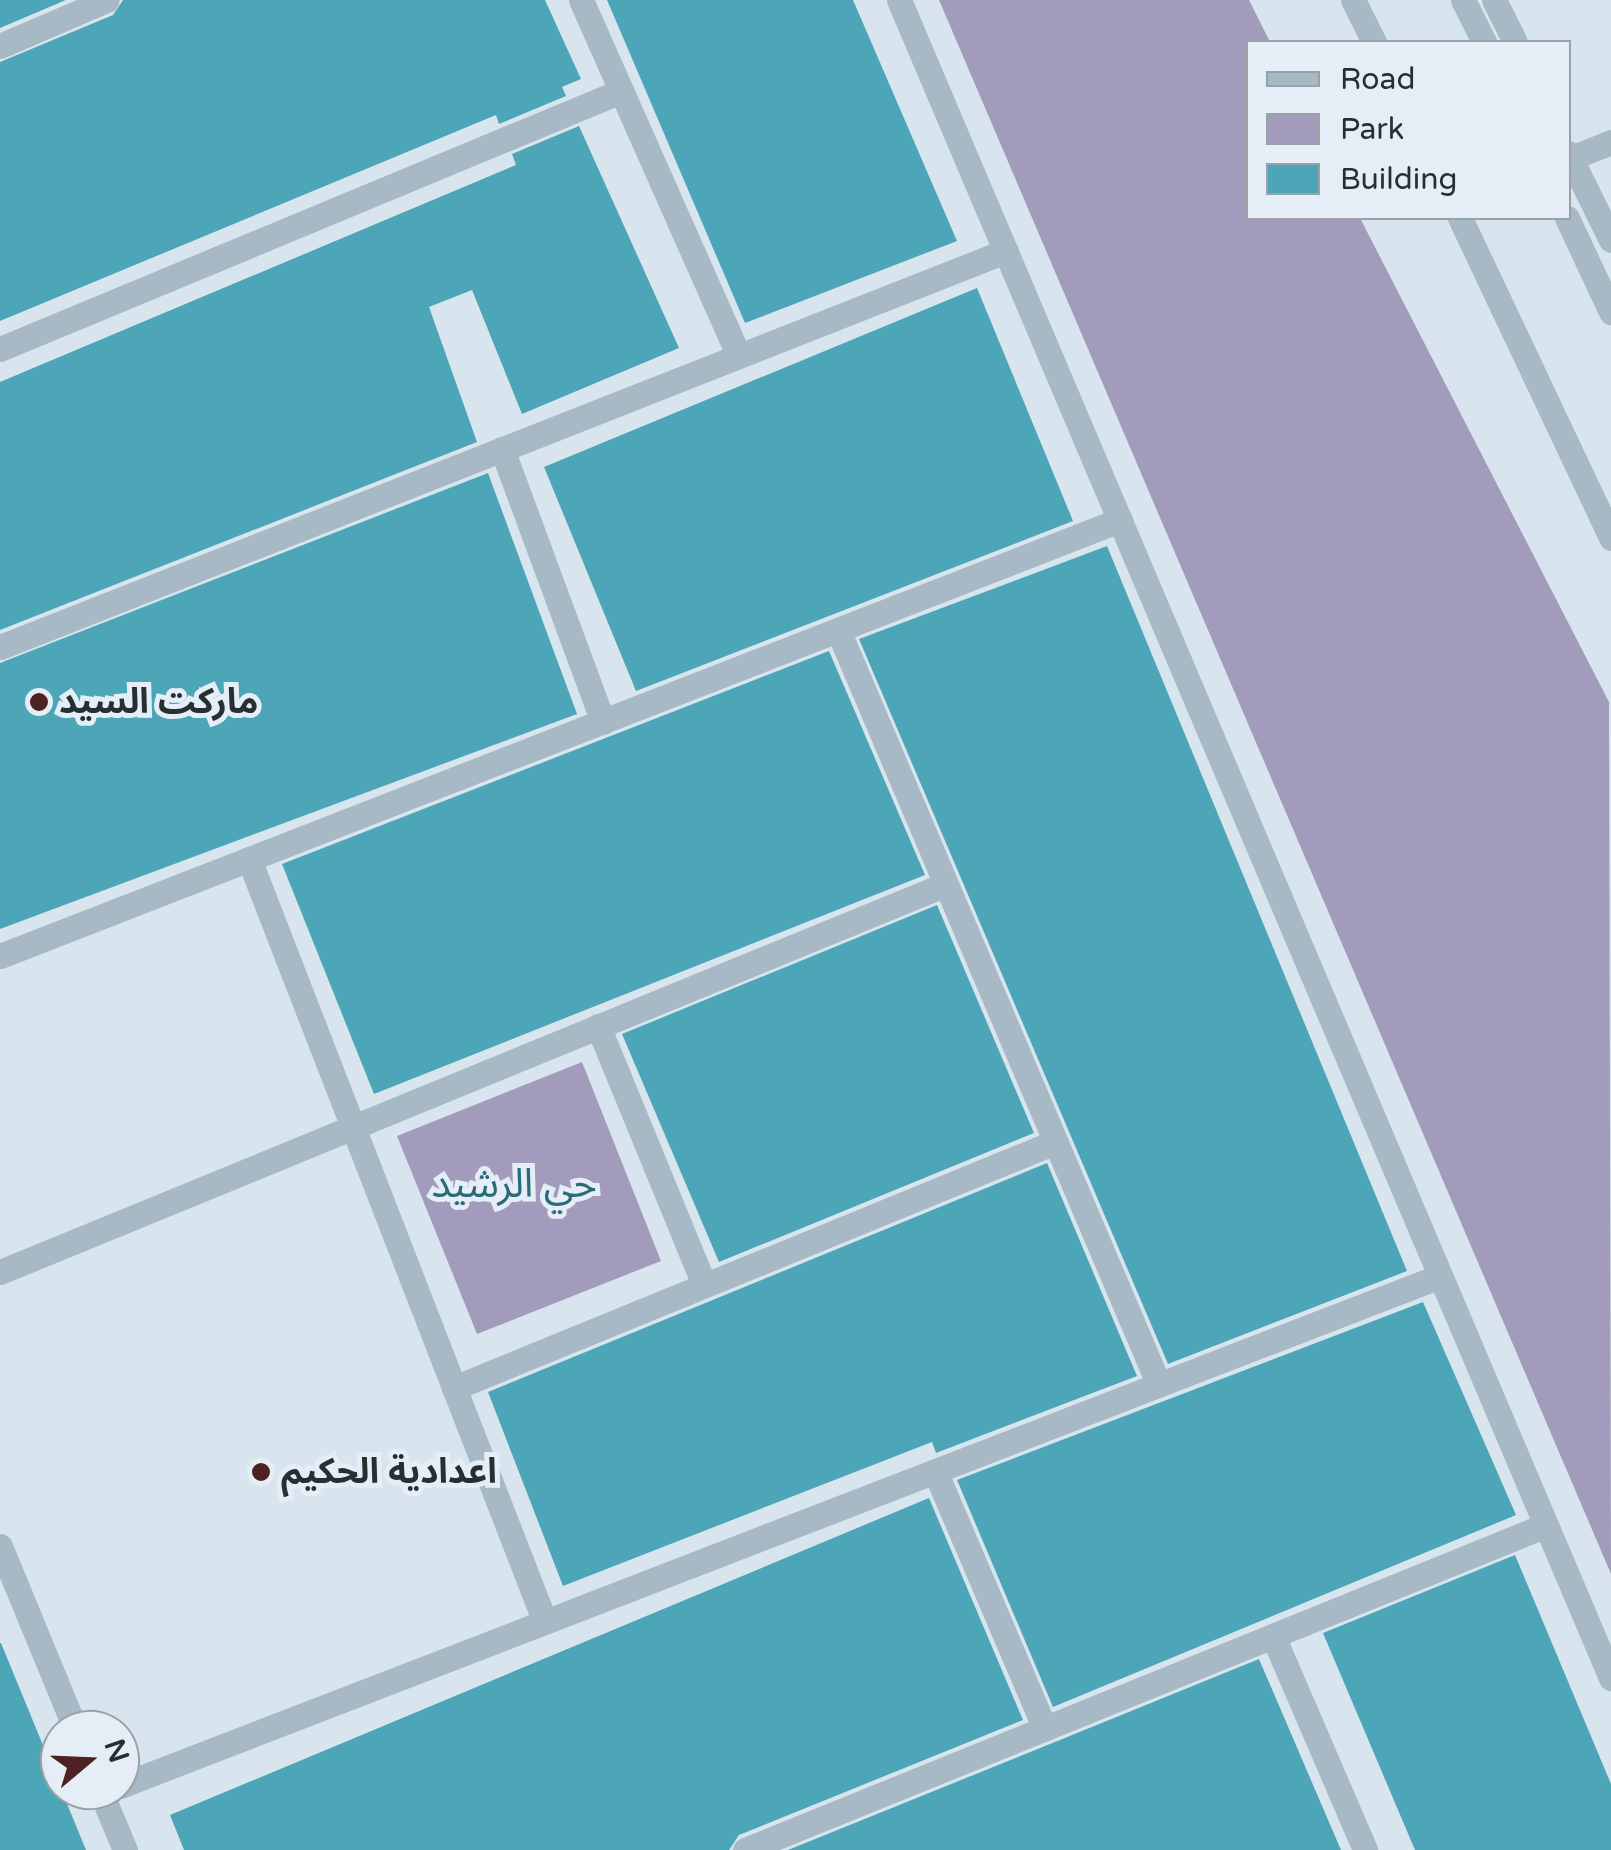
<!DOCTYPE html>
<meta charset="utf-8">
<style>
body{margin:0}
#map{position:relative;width:1611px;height:1850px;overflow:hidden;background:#d9e5ee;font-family:"Varela Round","Noto Sans Arabic",sans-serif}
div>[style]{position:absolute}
.green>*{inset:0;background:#a39bbb}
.building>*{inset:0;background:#4da6b8}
.minor>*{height:25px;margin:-12.5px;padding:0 12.5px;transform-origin:12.5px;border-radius:12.5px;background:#a7b9c4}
.tertiary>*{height:25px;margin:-12.5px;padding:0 12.5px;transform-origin:12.5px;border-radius:12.5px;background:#a7b9c4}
.dots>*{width:28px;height:28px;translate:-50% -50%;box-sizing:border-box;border:5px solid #e5eef6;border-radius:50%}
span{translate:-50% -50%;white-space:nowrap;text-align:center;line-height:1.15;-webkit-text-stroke:10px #e5eef6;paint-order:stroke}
.poi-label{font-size:35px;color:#262f31;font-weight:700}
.left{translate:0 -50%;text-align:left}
.quarter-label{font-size:40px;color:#296b77}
.legend{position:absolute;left:1246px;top:40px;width:325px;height:180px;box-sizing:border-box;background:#e5eef6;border:2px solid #99a2a7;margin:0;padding:12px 18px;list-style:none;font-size:30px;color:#262f31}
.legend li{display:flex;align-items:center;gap:20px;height:50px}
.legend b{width:50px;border:2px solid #99a2a7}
.north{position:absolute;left:40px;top:1710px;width:100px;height:100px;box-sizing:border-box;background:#e5eef6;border:2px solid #99a2a7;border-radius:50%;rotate:71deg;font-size:28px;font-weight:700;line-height:40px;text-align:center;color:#262f31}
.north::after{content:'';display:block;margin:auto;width:35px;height:45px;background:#4e2122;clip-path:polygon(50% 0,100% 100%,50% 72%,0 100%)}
</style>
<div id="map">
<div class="green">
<div style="clip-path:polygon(939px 0,1249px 0,1270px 42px,1248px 42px,1248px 218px,1360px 218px,1609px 702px,1611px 1574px)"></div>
<div style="clip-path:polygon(582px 1062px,661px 1261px,477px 1334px,397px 1136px)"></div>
</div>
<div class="building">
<div style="clip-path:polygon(0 0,66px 0,0 28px)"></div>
<div style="clip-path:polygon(123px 0,545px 0,581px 79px,562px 87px,566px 96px,499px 124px,496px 115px,0 321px,0 62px,113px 15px)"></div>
<div style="clip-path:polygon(607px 0,853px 0,957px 241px,745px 323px)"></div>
<div style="clip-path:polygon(579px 126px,679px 348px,522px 414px,472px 290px,429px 307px,477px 442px,0 630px,0 382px,516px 165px,512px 154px)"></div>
<div style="clip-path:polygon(977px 288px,1073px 521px,636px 691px,544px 467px)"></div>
<div style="clip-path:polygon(488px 473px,577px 714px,0 929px,0 663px)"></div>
<div style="clip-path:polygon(1107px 546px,1407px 1271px,1168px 1364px,859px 639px)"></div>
<div style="clip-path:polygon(829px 651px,925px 875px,374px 1094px,282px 864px)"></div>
<div style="clip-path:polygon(937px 905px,1034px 1133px,719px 1262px,622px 1034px)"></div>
<div style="clip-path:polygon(1047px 1163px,1137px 1376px,936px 1453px,932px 1442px,563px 1586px,488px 1392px)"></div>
<div style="clip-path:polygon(1423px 1302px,1516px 1515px,1053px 1707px,957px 1480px)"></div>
<div style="clip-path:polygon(929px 1498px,1023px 1720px,739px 1835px,729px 1850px,184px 1850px,170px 1815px)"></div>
<div style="clip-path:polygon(1515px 1555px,1611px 1784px,1611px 1850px,1415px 1850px,1323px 1633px)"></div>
<div style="clip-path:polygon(0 1643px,1px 1643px,86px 1850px,0 1850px)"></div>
<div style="clip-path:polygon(1259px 1659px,1341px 1850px,788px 1850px,1050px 1744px)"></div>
</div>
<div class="minor">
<div style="left:581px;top:0;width:389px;rotate:66.1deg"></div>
<div style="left:899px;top:0;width:1823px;rotate:67.01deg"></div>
<div style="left:1494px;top:0;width:47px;rotate:63.4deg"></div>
<div style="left:0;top:46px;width:116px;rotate:-23.3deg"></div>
<div style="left:1568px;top:153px;width:97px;rotate:63.7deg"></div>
<div style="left:1571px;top:158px;width:43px;rotate:-21.8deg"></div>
<div style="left:0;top:349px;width:672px;rotate:-22.56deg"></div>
<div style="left:502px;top:449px;width:291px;rotate:69.7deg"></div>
<div style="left:838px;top:630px;width:820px;rotate:66.97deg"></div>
<div style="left:0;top:647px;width:1081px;rotate:-21.49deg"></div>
<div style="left:249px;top:859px;width:818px;rotate:68.8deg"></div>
<div style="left:0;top:956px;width:1202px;rotate:-21.27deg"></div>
<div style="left:598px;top:1026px;width:280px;rotate:67.7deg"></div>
<div style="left:0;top:1272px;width:1022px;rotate:-22.3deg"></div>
<div style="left:454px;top:1388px;width:649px;rotate:-22.26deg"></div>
<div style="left:935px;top:1471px;width:280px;rotate:66.9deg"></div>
<div style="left:0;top:1546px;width:199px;rotate:67.6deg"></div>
<div style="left:1273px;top:1636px;width:233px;rotate:66.7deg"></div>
<div style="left:120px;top:1786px;width:1415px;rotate:-21.12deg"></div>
<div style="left:100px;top:1790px;width:65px;rotate:67.4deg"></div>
<div style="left:745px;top:1850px;width:864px;rotate:-22.08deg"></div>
</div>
<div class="tertiary">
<div style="left:1353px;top:0;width:47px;rotate:63.4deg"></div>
<div style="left:1463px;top:0;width:47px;rotate:63.4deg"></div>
<div style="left:1460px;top:218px;width:354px;rotate:64.7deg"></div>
<div style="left:1567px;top:218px;width:104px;rotate:64.9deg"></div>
</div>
<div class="dots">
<div style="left:39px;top:702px;background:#4e2122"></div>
<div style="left:261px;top:1472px;background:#4e2122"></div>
</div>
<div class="poi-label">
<span class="left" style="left:59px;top:702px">ماركت السيد</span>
<span class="left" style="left:281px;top:1472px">اعدادية الحكيم</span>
</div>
<div class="quarter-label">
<span style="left:514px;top:1184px">حي الرشيد</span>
</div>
<ul class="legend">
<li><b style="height:12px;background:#a7b9c4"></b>Road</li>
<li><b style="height:28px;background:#a39bbb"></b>Park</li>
<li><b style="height:28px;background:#4da6b8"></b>Building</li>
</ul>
<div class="north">N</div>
</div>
